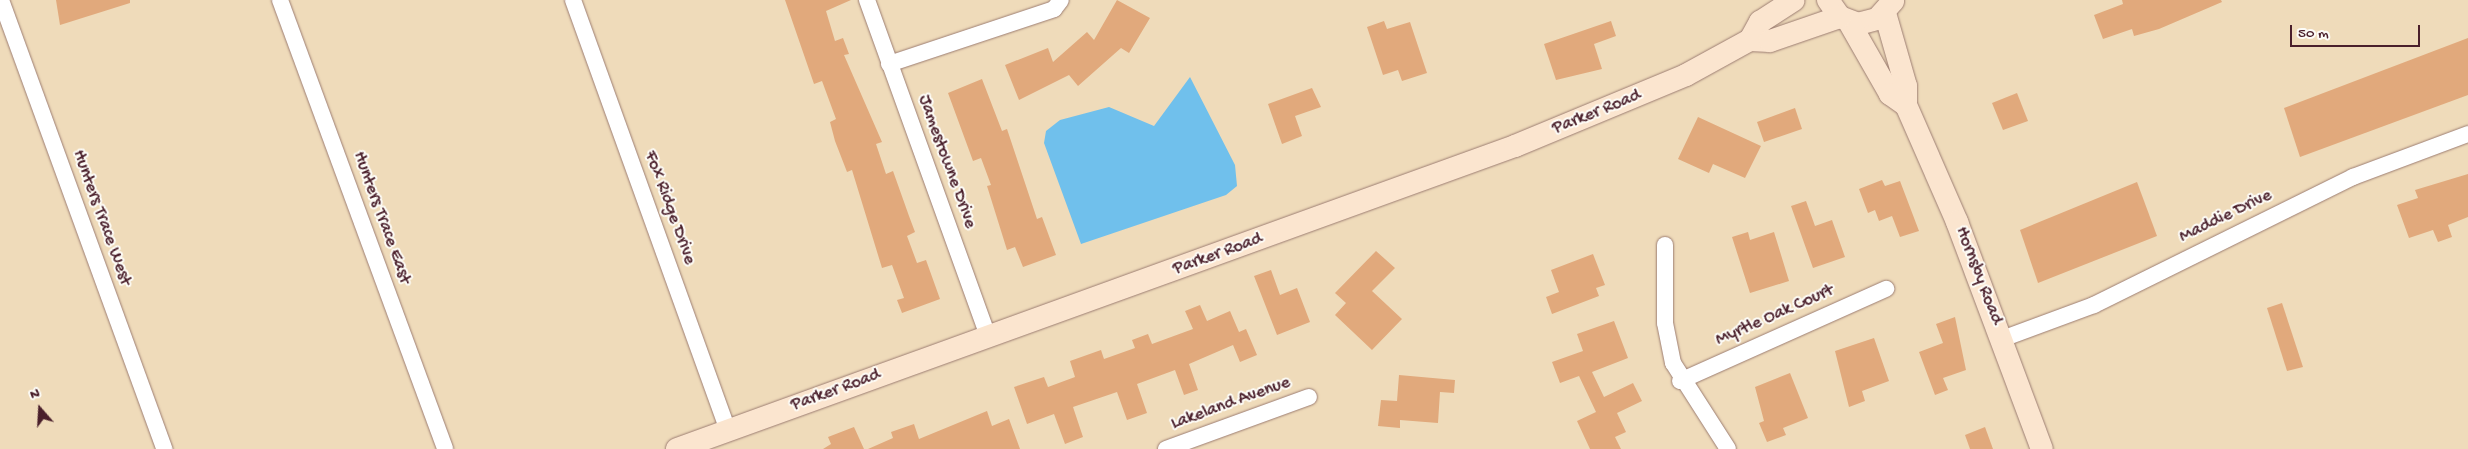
<!DOCTYPE html>
<style>
body{margin:0}
#map{position:relative;width:2468px;height:449px;overflow:hidden;background:#efdbba;font-family:"Gochi Hand",sans-serif}
div>[style]{position:absolute}
.water>*{inset:0;background:#70c0ec}
.building>*{inset:0;background:#e1a97c}
.roads{filter:drop-shadow(0 0 1px #9c7d72) drop-shadow(0 0 1px #9c7d72)}
.street>*{height:16px;margin:-8px;padding:0 8px;transform-origin:8px;border-radius:8px;background:#fff}
.secondary>*{height:22px;margin:-11px;padding:0 11px;transform-origin:11px;border-radius:11px;background:#fbe5cf}
span{translate:-50% -50%;white-space:nowrap;text-align:center;line-height:1.15;-webkit-text-stroke:4px #fdfcf7;paint-order:stroke}
.street-label{font-size:18px;color:#4a1f2b}
.north{position:absolute;left:15px;top:384px;width:50px;height:50px;-webkit-text-stroke:4px #fdfcf7;paint-order:stroke;rotate:341deg;font-size:14px;font-weight:700;line-height:20px;text-align:center;color:#4a1f2b}
.north::after{content:'';display:block;margin:auto;width:18px;height:22px;background:#4a1f2b;clip-path:polygon(50% 0,100% 100%,50% 72%,0 100%)}
.scale{position:absolute;left:2290px;top:25px;width:130px;height:22px;box-sizing:border-box;border:2px solid #4a1f2b;border-top:0;padding-left:6px;font-size:15px;line-height:18px;white-space:nowrap;color:#4a1f2b;-webkit-text-stroke:4px #fdfcf7;paint-order:stroke}
</style>
<div id="map">
<div class="water">
<div style="clip-path:polygon(1190px 77px,1235px 165px,1237px 186px,1226px 195px,1081px 244px,1044px 143px,1046px 131px,1060px 120px,1109px 107px,1154px 126px)"></div>
</div>
<div class="building">
<div style="clip-path:polygon(56px 0,130px 0,130px 3px,60px 25px)"></div>
<div style="clip-path:polygon(785px 0,851px 0,826px 11px,835px 41px,843px 38px,849px 54px,844px 55px,882px 142px,876px 144px,886px 174px,893px 171px,909px 216px,915px 232px,907px 236px,917px 263px,926px 260px,940px 299px,902px 313px,897px 300px,904px 298px,892px 265px,882px 268px,852px 170px,847px 172px,835px 141px,830px 122px,836px 119px,822px 81px,814px 84px)"></div>
<div style="clip-path:polygon(1117px 0,1150px 18px,1129px 53px,1121px 48px,1078px 86px,1069px 75px,1019px 100px,1005px 65px,1048px 48px,1053px 62px,1087px 32px,1094px 40px)"></div>
<div style="clip-path:polygon(2122px 0,2221px 0,2222px 2px,2159px 29px,2134px 36px,2132px 29px,2103px 39px,2094px 15px,2123px 4px)"></div>
<div style="clip-path:polygon(1384px 21px,1387px 29px,1410px 22px,1427px 73px,1402px 81px,1398px 70px,1383px 75px,1367px 27px)"></div>
<div style="clip-path:polygon(1611px 21px,1616px 36px,1594px 44px,1602px 69px,1556px 80px,1544px 44px)"></div>
<div style="clip-path:polygon(2468px 38px,2468px 95px,2300px 157px,2284px 108px)"></div>
<div style="clip-path:polygon(982px 79px,1002px 131px,1007px 129px,1037px 219px,1042px 217px,1056px 255px,1023px 267px,1015px 247px,1007px 250px,987px 186px,991px 185px,981px 158px,973px 161px,948px 93px)"></div>
<div style="clip-path:polygon(1312px 88px,1321px 107px,1295px 116px,1302px 136px,1282px 144px,1268px 104px)"></div>
<div style="clip-path:polygon(2017px 93px,2028px 121px,2003px 130px,1992px 103px)"></div>
<div style="clip-path:polygon(1795px 108px,1802px 129px,1764px 142px,1757px 122px)"></div>
<div style="clip-path:polygon(1698px 117px,1761px 146px,1745px 178px,1713px 164px,1709px 173px,1678px 159px)"></div>
<div style="clip-path:polygon(2468px 174px,2468px 217px,2448px 225px,2452px 237px,2438px 242px,2433px 230px,2409px 238px,2397px 205px,2418px 198px,2415px 190px)"></div>
<div style="clip-path:polygon(1882px 180px,1885px 186px,1900px 181px,1919px 231px,1900px 237px,1892px 216px,1879px 221px,1875px 210px,1868px 213px,1859px 189px)"></div>
<div style="clip-path:polygon(2137px 182px,2157px 236px,2038px 283px,2020px 230px)"></div>
<div style="clip-path:polygon(1806px 201px,1815px 226px,1832px 220px,1845px 257px,1813px 268px,1791px 206px)"></div>
<div style="clip-path:polygon(1748px 232px,1750px 240px,1774px 232px,1789px 281px,1750px 293px,1732px 237px)"></div>
<div style="clip-path:polygon(1376px 251px,1395px 268px,1372px 291px,1402px 319px,1372px 350px,1335px 315px,1346px 303px,1335px 293px)"></div>
<div style="clip-path:polygon(1593px 254px,1605px 285px,1596px 288px,1599px 296px,1552px 314px,1546px 297px,1559px 292px,1551px 270px)"></div>
<div style="clip-path:polygon(1271px 270px,1280px 295px,1297px 288px,1310px 322px,1277px 335px,1254px 276px)"></div>
<div style="clip-path:polygon(2282px 303px,2303px 367px,2287px 371px,2267px 308px)"></div>
<div style="clip-path:polygon(1200px 305px,1207px 321px,1230px 311px,1239px 332px,1246px 329px,1257px 355px,1240px 362px,1233px 345px,1189px 364px,1198px 390px,1184px 395px,1175px 370px,1137px 384px,1147px 413px,1127px 420px,1117px 392px,1073px 407px,1083px 437px,1065px 444px,1054px 414px,1027px 424px,1014px 387px,1044px 377px,1048px 387px,1075px 377px,1070px 361px,1101px 350px,1104px 359px,1135px 348px,1132px 340px,1148px 334px,1152px 344px,1193px 329px,1185px 311px)"></div>
<div style="clip-path:polygon(1955px 317px,1966px 370px,1943px 378px,1948px 390px,1935px 395px,1919px 352px,1943px 343px,1936px 324px)"></div>
<div style="clip-path:polygon(1614px 321px,1628px 358px,1592px 372px,1604px 397px,1633px 383px,1642px 401px,1617px 413px,1626px 432px,1615px 437px,1621px 449px,1590px 449px,1577px 421px,1596px 412px,1579px 376px,1560px 383px,1552px 362px,1583px 351px,1577px 334px)"></div>
<div style="clip-path:polygon(1874px 338px,1889px 381px,1862px 391px,1865px 401px,1849px 407px,1835px 351px)"></div>
<div style="clip-path:polygon(1790px 373px,1808px 418px,1783px 428px,1786px 435px,1767px 442px,1759px 423px,1764px 421px,1755px 387px)"></div>
<div style="clip-path:polygon(1399px 375px,1455px 380px,1454px 393px,1440px 392px,1438px 423px,1400px 420px,1400px 428px,1378px 426px,1381px 400px,1397px 401px)"></div>
<div style="clip-path:polygon(987px 411px,992px 426px,1009px 419px,1020px 449px,868px 449px,893px 438px,891px 432px,914px 424px,919px 439px)"></div>
<div style="clip-path:polygon(854px 427px,864px 449px,823px 449px,831px 444px,828px 437px)"></div>
<div style="clip-path:polygon(1985px 427px,1993px 449px,1970px 449px,1965px 435px)"></div>
</div>
<div class="roads">
<div class="street">
<div style="left:1px;top:0;width:478px;rotate:70deg"></div>
<div style="left:280px;top:0;width:478px;rotate:69.8deg"></div>
<div style="left:573px;top:0;width:457px;rotate:70.2deg"></div>
<div style="left:867px;top:0;width:358px;rotate:70.2deg"></div>
<div style="left:889px;top:64px;width:174px;rotate:-18.4deg"></div>
<div style="left:1054px;top:9px;width:11px;rotate:-52deg"></div>
<div style="left:1665px;top:245px;width:78px;rotate:90deg"></div>
<div style="left:1665px;top:323px;width:41px;rotate:78.7deg"></div>
<div style="left:1673px;top:363px;width:102px;rotate:57.4deg"></div>
<div style="left:2002px;top:339px;width:98px;rotate:-20.3deg"></div>
<div style="left:2094px;top:305px;width:289px;rotate:-26.3deg"></div>
<div style="left:2353px;top:177px;width:123px;rotate:-20.5deg"></div>
<div style="left:1680px;top:381px;width:226px;rotate:-24.1deg"></div>
<div style="left:1166px;top:449px;width:152px;rotate:-20deg"></div>
</div>
<div class="secondary">
<div style="left:1828px;top:0;width:21px;rotate:55deg"></div>
<div style="left:1840px;top:17px;width:19px;rotate:21deg"></div>
<div style="left:1858px;top:24px;width:20px;rotate:-15deg"></div>
<div style="left:1877px;top:19px;width:24px;rotate:-48deg"></div>
<div style="left:1885px;top:13px;width:76px;rotate:74deg"></div>
<div style="left:1906px;top:86px;width:19px;rotate:90deg"></div>
<div style="left:1906px;top:105px;width:128px;rotate:66.4deg"></div>
<div style="left:1957px;top:222px;width:242px;rotate:69.5deg"></div>
<div style="left:1849px;top:22px;width:83px;rotate:60.3deg"></div>
<div style="left:1890px;top:94px;width:19px;rotate:35deg"></div>
<div style="left:1750px;top:40px;width:21px;rotate:-61deg"></div>
<div style="left:1760px;top:22px;width:40px;rotate:-32.9deg"></div>
<div style="left:677px;top:449px;width:891px;rotate:-19.88deg"></div>
<div style="left:1515px;top:146px;width:185px;rotate:-22.5deg"></div>
<div style="left:1686px;top:75px;width:73px;rotate:-28.7deg"></div>
<div style="left:1750px;top:40px;width:20px;rotate:3deg"></div>
<div style="left:1770px;top:41px;width:74px;rotate:-18.9deg"></div>
</div>
</div>
<div class="street-label">
<span style="left:1597px;top:113px;rotate:-22deg">Parker Road</span>
<span style="left:946px;top:162px;rotate:70deg">Jamestowne Drive</span>
<span style="left:669px;top:208px;rotate:70deg">Fox Ridge Drive</span>
<span style="left:2226px;top:217px;rotate:-26deg">Maddie Drive</span>
<span style="left:101px;top:218px;rotate:70deg">Hunters Trace West</span>
<span style="left:381px;top:218px;rotate:70deg">Hunters Trace East</span>
<span style="left:1218px;top:255px;rotate:-20deg">Parker Road</span>
<span style="left:1978px;top:276px;rotate:69deg">Hornsby Road</span>
<span style="left:1775px;top:316px;rotate:-24deg">Myrtle Oak Court</span>
<span style="left:836px;top:391px;rotate:-20deg">Parker Road</span>
<span style="left:1231px;top:404px;rotate:-20deg">Lakeland Avenue</span>
</div>
<div class="north">N</div>
<div class="scale">50 m</div>
</div>
